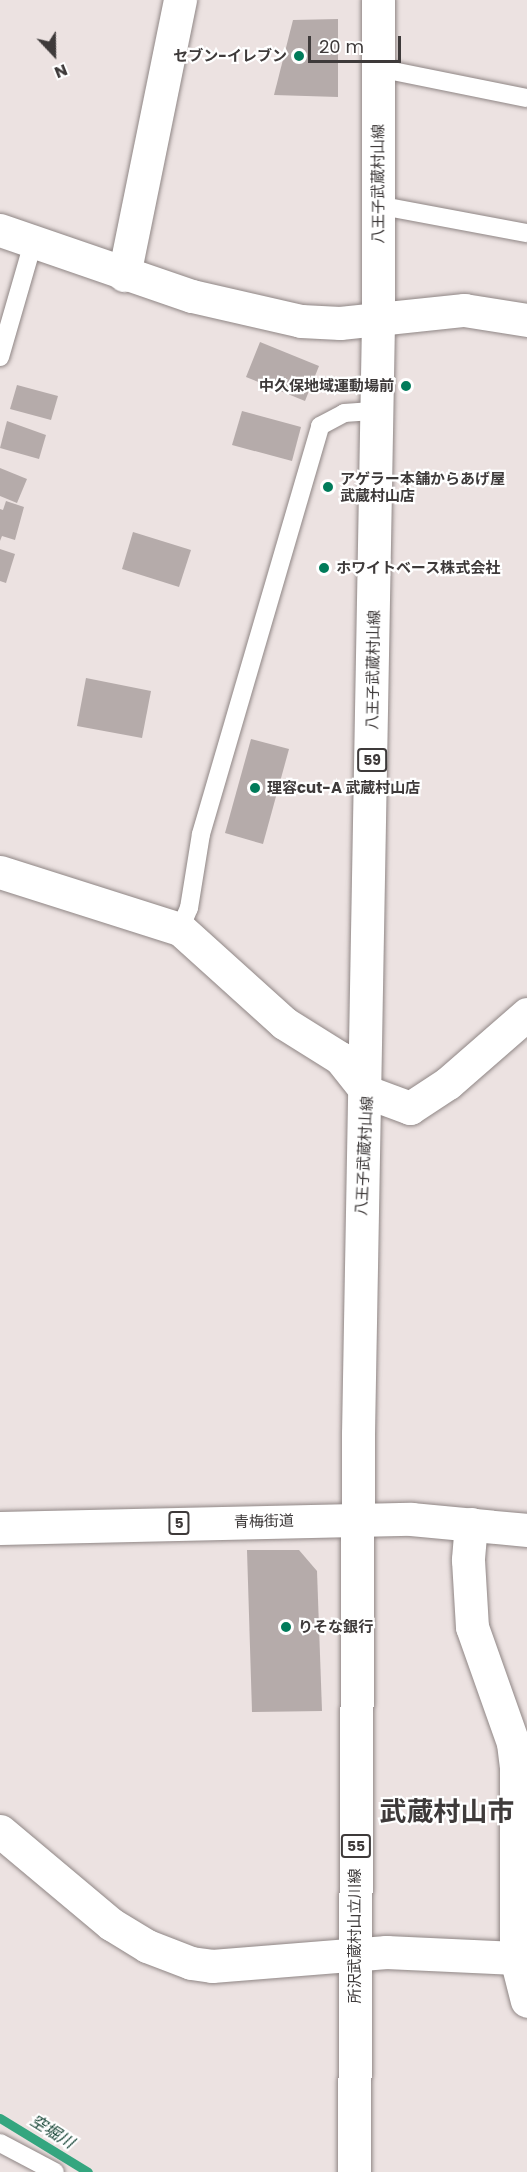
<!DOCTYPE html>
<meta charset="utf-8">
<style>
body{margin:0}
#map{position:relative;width:527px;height:2172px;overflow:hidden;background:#ece2e1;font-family:Poppins,"Noto Sans JP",sans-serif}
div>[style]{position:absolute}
.stream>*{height:9px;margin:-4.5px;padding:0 4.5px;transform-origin:4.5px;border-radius:4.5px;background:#34a67f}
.building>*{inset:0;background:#b5abaa}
.roads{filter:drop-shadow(0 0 2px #8f8685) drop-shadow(0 0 2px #8f8685)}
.service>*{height:18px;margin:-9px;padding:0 9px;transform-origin:9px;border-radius:9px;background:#fff}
.minor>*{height:33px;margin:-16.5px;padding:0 16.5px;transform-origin:16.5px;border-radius:16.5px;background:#fff}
.tertiary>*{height:33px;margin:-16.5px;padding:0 16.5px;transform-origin:16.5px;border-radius:16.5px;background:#fff}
.primary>*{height:33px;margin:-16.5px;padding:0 16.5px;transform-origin:16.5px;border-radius:16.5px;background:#fff}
.dots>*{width:16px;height:16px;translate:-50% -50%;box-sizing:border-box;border:3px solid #fff;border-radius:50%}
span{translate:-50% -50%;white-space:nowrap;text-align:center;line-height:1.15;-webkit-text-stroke:4.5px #fff;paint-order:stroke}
.shield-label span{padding:2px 4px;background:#fff;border:2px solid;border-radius:4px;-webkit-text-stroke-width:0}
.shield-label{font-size:14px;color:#3e3a3a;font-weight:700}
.poi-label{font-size:15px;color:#3e3a3a;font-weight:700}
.right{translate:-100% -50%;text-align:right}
.left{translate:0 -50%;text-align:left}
.street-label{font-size:15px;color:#3e3a3a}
.water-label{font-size:16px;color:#093a2a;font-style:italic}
.town-label{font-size:27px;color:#3e3a3a;font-weight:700}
.north{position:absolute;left:24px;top:24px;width:60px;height:60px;-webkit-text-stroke:4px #fff;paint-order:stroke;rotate:158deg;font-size:16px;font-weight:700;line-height:24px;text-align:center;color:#3e3a3a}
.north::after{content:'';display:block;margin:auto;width:21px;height:27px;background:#3e3a3a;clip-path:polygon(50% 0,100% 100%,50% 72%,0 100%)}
.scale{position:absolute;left:308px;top:36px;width:93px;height:27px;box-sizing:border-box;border:3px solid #3e3a3a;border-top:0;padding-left:8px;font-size:18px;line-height:21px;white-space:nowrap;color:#3e3a3a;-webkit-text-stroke:4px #fff;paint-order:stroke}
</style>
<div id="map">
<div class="stream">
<div style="left:0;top:2118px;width:103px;rotate:31.5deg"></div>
</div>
<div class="building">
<div style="clip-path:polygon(338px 19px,338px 97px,274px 95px,293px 20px)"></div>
<div style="clip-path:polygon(260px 342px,319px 366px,305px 401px,246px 377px)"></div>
<div style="clip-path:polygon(17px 385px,58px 396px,51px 420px,10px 409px)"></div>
<div style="clip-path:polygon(242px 411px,301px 427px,292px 461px,232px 445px)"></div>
<div style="clip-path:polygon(7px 421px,46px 435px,39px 459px,0 448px)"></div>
<div style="clip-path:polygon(0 468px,27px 479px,17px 503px,0 496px)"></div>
<div style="clip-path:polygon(6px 501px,24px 507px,15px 540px,2px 536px,0 541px,0 509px,3px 510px)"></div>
<div style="clip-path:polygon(133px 532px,191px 550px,179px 587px,122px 569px)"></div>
<div style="clip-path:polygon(0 549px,15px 554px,6px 583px,0 581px)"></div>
<div style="clip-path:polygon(86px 678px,151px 691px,142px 738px,77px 726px)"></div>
<div style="clip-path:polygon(251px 739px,289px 749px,263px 844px,225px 833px)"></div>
<div style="clip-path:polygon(247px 1550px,299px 1550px,317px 1571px,322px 1711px,252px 1712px)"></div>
</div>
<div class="roads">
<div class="service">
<div style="left:378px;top:68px;width:152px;rotate:11.4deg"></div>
<div style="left:377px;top:205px;width:153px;rotate:10.6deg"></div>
<div style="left:0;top:357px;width:119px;rotate:-73.9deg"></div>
<div style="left:180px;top:929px;width:23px;rotate:-67deg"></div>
<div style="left:189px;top:908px;width:75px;rotate:-80.8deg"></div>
<div style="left:201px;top:834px;width:425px;rotate:-73.7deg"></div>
<div style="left:320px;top:426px;width:27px;rotate:-28deg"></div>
<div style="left:344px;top:413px;width:32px;rotate:-4deg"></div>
<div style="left:0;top:2143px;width:62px;rotate:27.8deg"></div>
</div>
<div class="minor">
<div style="left:0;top:230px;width:203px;rotate:19deg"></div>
<div style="left:192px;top:296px;width:112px;rotate:12.9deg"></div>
<div style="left:301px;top:321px;width:39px;rotate:3deg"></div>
<div style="left:340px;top:323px;width:125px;rotate:-6deg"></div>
<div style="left:464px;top:310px;width:64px;rotate:9deg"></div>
<div style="left:124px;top:275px;width:281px;rotate:-78.5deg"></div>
<div style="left:471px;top:1524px;width:36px;rotate:95deg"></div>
<div style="left:468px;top:1560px;width:67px;rotate:86.6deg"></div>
<div style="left:472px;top:1627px;width:123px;rotate:70.5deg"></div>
<div style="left:513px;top:1743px;width:23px;rotate:83deg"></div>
<div style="left:516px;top:1766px;width:192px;rotate:90deg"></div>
<div style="left:516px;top:1958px;width:44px;rotate:75.7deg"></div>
<div style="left:0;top:1831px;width:145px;rotate:40deg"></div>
<div style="left:111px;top:1924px;width:42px;rotate:31.4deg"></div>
<div style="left:147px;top:1946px;width:47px;rotate:21.1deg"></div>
<div style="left:191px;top:1963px;width:21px;rotate:8deg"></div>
<div style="left:212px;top:1966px;width:175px;rotate:-4.6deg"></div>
<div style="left:386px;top:1952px;width:130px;rotate:2.6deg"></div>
</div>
<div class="tertiary">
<div style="left:0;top:872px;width:189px;rotate:17.6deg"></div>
<div style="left:180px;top:929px;width:140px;rotate:42.1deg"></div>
<div style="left:284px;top:1023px;width:66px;rotate:32deg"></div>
<div style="left:340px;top:1058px;width:43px;rotate:51.5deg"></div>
<div style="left:367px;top:1092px;width:46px;rotate:20.4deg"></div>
<div style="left:410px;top:1108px;width:45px;rotate:-33.3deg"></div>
<div style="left:448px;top:1083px;width:105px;rotate:-41.1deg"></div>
</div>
<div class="primary">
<div style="left:0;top:1528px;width:411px;rotate:-1.3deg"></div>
<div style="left:411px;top:1519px;width:117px;rotate:5.4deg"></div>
<div style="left:354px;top:2172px;width:738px;rotate:-89.69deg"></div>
<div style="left:358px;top:1434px;width:1115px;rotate:-88.97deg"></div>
<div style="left:378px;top:319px;width:319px;rotate:-90deg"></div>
</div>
</div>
<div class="dots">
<div style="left:299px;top:56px;background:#007b5a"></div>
<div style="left:406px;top:386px;background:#007b5a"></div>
<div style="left:328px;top:487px;background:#007b5a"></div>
<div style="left:324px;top:568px;background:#007b5a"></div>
<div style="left:255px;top:788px;background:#007b5a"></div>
<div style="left:286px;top:1627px;background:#007b5a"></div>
</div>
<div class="shield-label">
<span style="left:372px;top:760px">59</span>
<span style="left:179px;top:1523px">5</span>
<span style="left:356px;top:1846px">55</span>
</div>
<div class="poi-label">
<span class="right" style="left:287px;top:56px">セブン-イレブン</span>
<span class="right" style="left:394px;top:386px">中久保地域運動場前</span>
<span class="left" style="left:340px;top:487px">アゲラー本舗からあげ屋<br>武蔵村山店</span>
<span class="left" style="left:336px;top:568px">ホワイトベース株式会社</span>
<span class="left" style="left:267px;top:788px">理容cut-A 武蔵村山店</span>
<span class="left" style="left:298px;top:1627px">りそな銀行</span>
</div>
<div class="street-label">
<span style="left:378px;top:184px;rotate:-90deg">八王子武蔵村山線</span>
<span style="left:373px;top:670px;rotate:-89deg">八王子武蔵村山線</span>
<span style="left:364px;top:1156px;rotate:-87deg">八王子武蔵村山線</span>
<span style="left:264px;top:1521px;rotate:-1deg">青梅街道</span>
<span style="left:355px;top:1936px;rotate:-90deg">所沢武蔵村山立川線</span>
</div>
<div class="water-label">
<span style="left:52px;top:2132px;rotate:32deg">空堀川</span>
</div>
<div class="town-label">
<span style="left:447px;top:1812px">武蔵村山市</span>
</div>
<div class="north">N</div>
<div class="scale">20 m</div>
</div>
